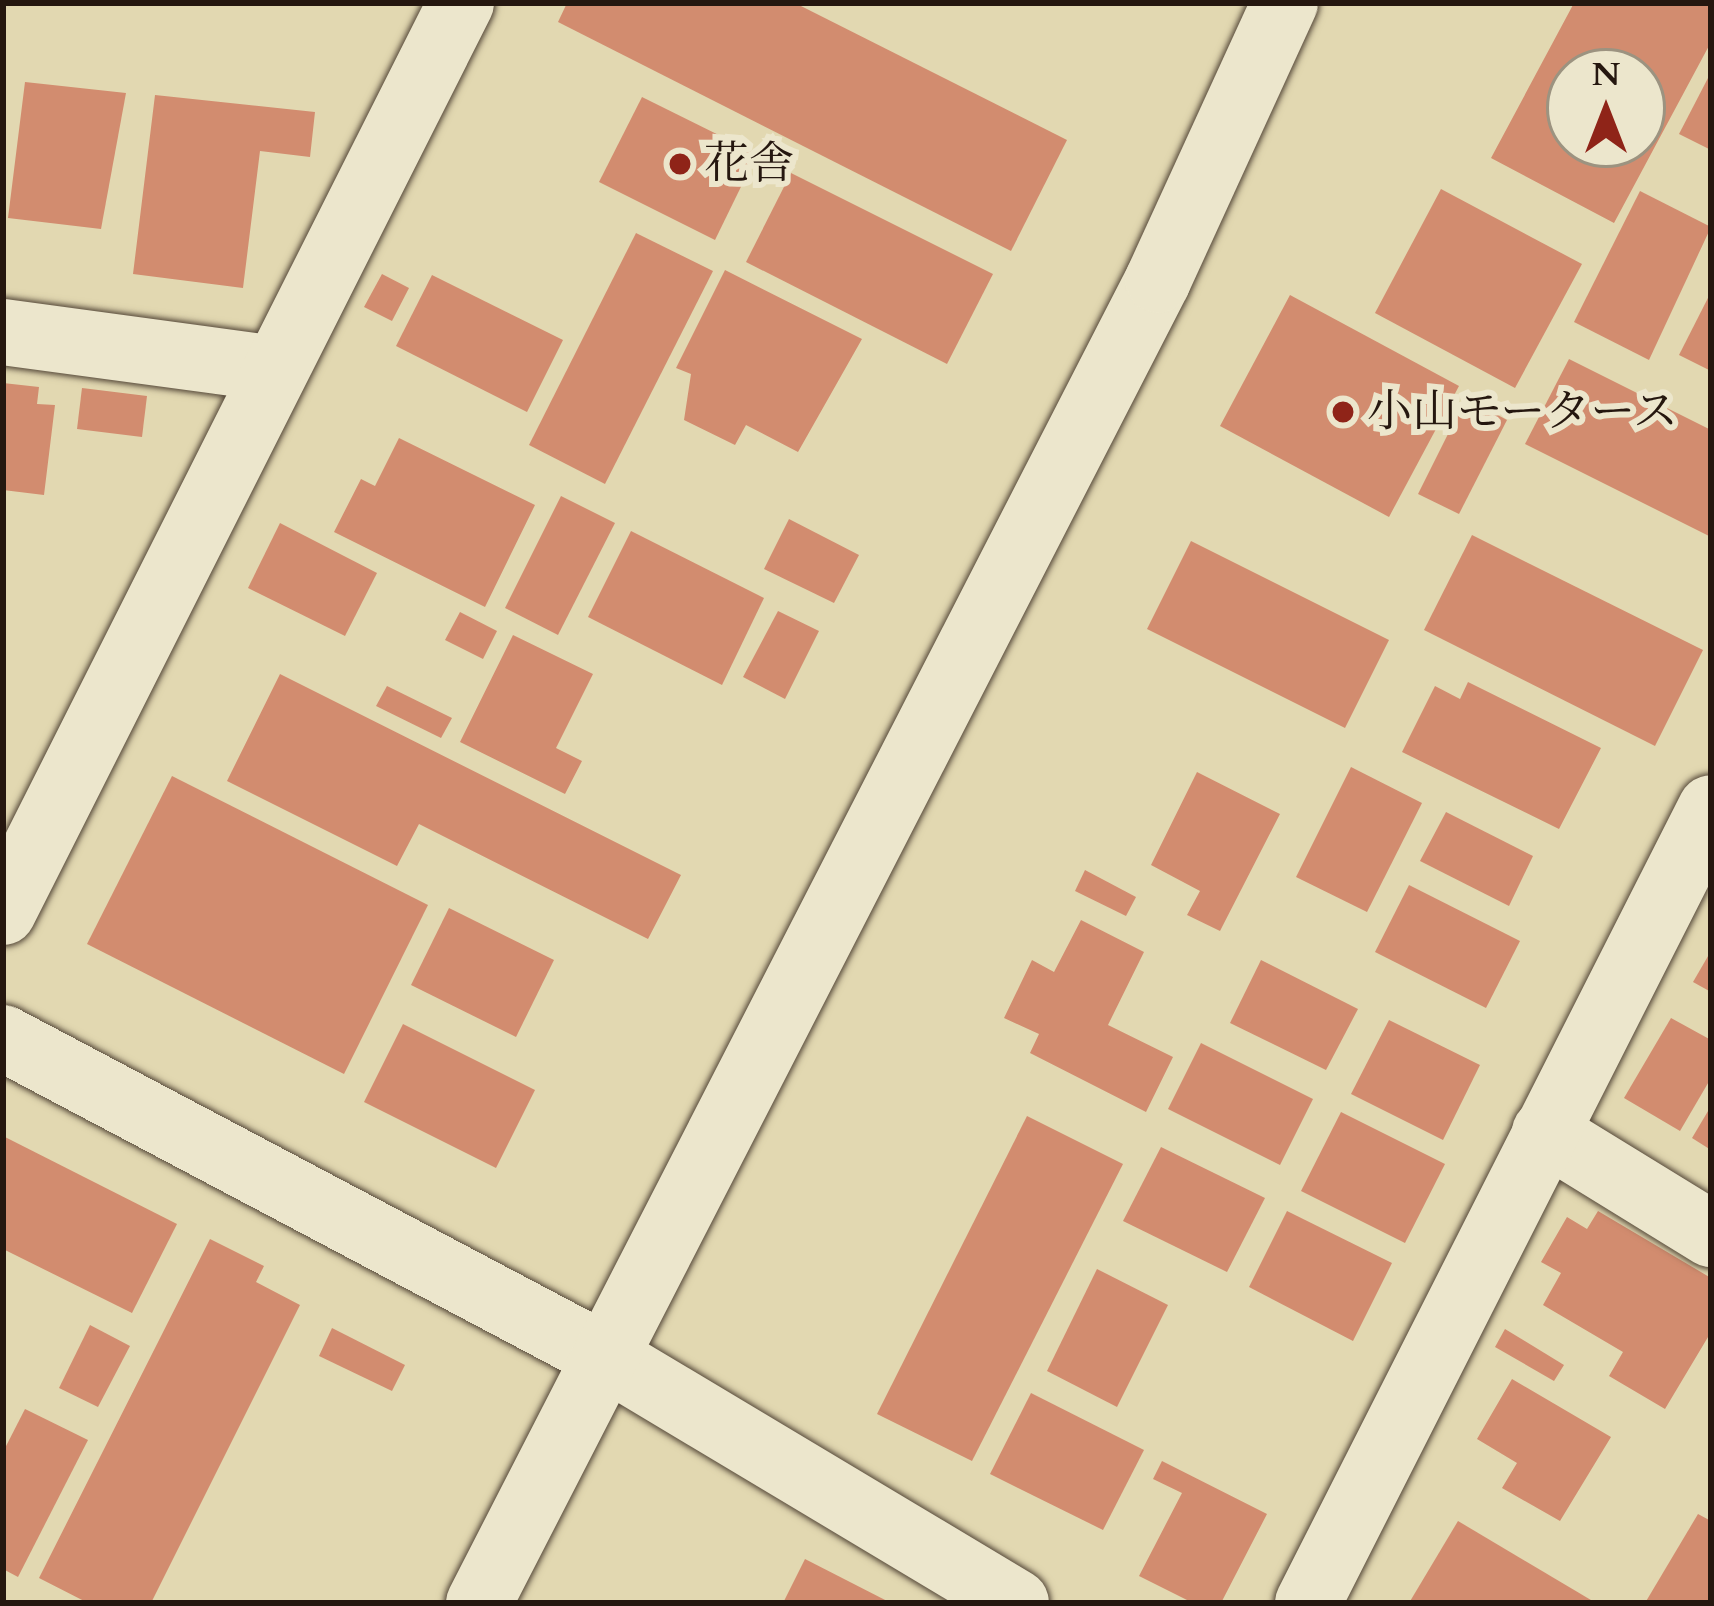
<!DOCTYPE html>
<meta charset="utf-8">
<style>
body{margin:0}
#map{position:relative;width:1714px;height:1606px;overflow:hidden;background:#e2d8b1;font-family:Cardo,"Noto Serif JP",serif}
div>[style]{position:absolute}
.building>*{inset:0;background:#d28c6f}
.roads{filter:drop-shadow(0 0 3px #544738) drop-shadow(0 0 3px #544738)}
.minor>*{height:66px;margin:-33px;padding:0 33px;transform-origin:33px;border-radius:33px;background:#ece6cc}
.dots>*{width:33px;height:33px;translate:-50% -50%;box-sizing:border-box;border:6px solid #ece6cc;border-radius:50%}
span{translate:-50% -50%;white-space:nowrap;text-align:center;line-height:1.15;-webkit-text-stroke:12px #ece6cc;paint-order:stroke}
.poi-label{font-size:45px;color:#25170f}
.left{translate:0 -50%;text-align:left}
.frame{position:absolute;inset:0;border:6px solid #25170f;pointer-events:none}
.north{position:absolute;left:1546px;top:48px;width:120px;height:120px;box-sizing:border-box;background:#ece6cc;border:3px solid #9c9380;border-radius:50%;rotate:0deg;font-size:33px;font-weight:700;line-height:48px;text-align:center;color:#25170f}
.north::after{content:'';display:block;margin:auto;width:42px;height:54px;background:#8f2418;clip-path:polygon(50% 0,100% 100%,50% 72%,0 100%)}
</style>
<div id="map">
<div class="building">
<div style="clip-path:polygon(567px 3px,795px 3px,1067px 140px,1011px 251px,558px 22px)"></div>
<div style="clip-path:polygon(evenodd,1574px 3px,1711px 3px,1711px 42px,1614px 223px,1491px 158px,1574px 3px,1570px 72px,1642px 72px,1642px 144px,1570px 144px,1570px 72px)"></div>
<div style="clip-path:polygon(1708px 78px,1711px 80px,1711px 150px,1679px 134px)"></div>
<div style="clip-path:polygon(25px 82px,126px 93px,101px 229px,8px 218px)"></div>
<div style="clip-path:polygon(155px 95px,315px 112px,310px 157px,260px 151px,243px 288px,133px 274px)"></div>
<div style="clip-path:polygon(642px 97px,757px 154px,715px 240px,599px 182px)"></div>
<div style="clip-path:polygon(791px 173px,993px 274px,947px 364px,746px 262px)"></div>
<div style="clip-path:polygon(1441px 189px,1582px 264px,1515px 388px,1375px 313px)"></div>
<div style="clip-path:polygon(1640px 191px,1711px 227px,1649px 360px,1574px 322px)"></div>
<div style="clip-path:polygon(636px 233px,713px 271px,605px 484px,529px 445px)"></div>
<div style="clip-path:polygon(725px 270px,862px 339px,798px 452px,746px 425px,735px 445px,684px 420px,691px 374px,676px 368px)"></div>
<div style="clip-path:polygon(382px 274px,409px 288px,392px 321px,364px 307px)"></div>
<div style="clip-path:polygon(432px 275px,563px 340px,527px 412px,396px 346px)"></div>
<div style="clip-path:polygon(1711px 292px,1711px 371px,1679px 355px)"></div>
<div style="clip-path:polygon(1290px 295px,1459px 386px,1389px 517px,1220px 426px)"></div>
<div style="clip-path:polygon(1569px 359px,1711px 430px,1711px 537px,1525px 444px)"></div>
<div style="clip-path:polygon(3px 383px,39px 387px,37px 404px,55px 405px,44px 495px,3px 490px)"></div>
<div style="clip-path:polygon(82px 388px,147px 396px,142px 437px,77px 429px)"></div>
<div style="clip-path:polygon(1466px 398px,1507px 420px,1459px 514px,1418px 494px)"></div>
<div style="clip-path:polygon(399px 438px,535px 505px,485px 607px,334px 532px,361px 479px,375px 486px)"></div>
<div style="clip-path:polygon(561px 496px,615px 523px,558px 635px,505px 608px)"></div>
<div style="clip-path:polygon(789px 519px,859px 555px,834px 603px,764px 569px)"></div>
<div style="clip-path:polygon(280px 523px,377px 573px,345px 636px,248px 588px)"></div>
<div style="clip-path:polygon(631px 531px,764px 598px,722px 685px,588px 617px)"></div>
<div style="clip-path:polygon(1472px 535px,1703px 650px,1655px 746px,1424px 630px)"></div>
<div style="clip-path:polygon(1191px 541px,1389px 640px,1345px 728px,1147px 629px)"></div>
<div style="clip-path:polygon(778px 611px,819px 631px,785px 699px,743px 677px)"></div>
<div style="clip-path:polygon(460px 612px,497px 631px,483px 659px,445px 640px)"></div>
<div style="clip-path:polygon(513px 635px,593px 674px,556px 748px,582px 761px,565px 794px,460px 742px)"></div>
<div style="clip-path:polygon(280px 674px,681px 875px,648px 939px,419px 824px,397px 866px,227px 781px)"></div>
<div style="clip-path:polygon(1468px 682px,1601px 748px,1559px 829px,1402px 752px,1435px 686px,1460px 699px)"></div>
<div style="clip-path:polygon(387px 686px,452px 718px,441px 738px,376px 706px)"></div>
<div style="clip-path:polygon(1351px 767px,1422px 803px,1367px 912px,1296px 877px)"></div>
<div style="clip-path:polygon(1197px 772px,1280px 814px,1220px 931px,1187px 915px,1200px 891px,1151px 865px)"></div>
<div style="clip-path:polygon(172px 776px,428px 905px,344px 1074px,87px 944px)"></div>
<div style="clip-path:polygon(1446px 812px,1533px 856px,1509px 906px,1420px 861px)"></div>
<div style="clip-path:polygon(1085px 870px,1136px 897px,1126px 916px,1075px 891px)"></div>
<div style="clip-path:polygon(1409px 885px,1520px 941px,1486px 1008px,1375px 952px)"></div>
<div style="clip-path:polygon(449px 908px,554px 960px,516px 1037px,411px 985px)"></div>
<div style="clip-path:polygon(1081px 920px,1144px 952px,1108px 1025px,1173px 1057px,1146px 1112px,1030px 1053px,1039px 1034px,1004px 1018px,1032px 960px,1054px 972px)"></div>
<div style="clip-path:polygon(1711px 951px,1711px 992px,1693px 982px)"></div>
<div style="clip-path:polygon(1261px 960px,1358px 1009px,1326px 1070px,1230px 1023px)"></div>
<div style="clip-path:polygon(1671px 1018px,1711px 1040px,1711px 1078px,1680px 1131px,1624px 1098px)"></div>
<div style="clip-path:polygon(1389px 1020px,1480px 1065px,1443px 1140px,1351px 1094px)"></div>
<div style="clip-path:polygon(403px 1024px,535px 1090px,496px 1168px,364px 1102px)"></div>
<div style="clip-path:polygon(1201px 1043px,1313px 1099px,1280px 1165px,1168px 1109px)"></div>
<div style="clip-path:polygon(1711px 1106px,1711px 1150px,1692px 1138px)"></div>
<div style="clip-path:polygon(1341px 1112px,1445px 1164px,1405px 1243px,1301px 1191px)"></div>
<div style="clip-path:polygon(1027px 1116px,1123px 1164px,972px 1461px,877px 1414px)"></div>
<div style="clip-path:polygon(3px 1136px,177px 1224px,132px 1313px,3px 1249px)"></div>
<div style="clip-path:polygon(1161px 1147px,1265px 1198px,1227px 1272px,1123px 1221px)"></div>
<div style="clip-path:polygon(1287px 1211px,1392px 1263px,1353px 1341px,1249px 1287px)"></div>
<div style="clip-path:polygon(1598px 1211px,1711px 1278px,1711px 1332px,1665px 1409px,1609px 1376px,1623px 1352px,1543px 1305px,1561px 1273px,1541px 1262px,1567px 1217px,1587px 1229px)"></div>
<div style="clip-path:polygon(210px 1239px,264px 1266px,256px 1282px,300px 1305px,151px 1603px,88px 1603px,39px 1578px)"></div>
<div style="clip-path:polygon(1097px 1269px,1168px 1305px,1117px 1407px,1047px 1371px)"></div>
<div style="clip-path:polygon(90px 1325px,130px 1346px,98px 1407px,59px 1388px)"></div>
<div style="clip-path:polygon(332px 1328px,405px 1365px,392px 1391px,319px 1356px)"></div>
<div style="clip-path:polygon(1505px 1329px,1564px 1365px,1554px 1381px,1495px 1347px)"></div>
<div style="clip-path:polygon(1512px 1379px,1611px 1437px,1560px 1521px,1502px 1488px,1517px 1463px,1477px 1439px)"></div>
<div style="clip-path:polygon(1031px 1393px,1144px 1450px,1103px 1530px,990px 1474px)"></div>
<div style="clip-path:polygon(25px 1409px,88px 1440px,18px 1577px,3px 1569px,3px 1452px)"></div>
<div style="clip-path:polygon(1162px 1461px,1267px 1514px,1221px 1603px,1193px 1603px,1139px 1576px,1182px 1493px,1153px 1479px)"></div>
<div style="clip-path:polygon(1698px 1514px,1711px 1521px,1711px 1603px,1645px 1603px)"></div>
<div style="clip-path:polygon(1458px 1521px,1596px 1603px,1409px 1603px)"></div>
<div style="clip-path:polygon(805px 1559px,891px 1603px,783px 1603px)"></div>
</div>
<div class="roads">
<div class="minor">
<div style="left:3px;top:332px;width:275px;rotate:7.7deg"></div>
<div style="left:3px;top:912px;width:1018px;rotate:-63.26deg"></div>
<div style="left:3px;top:1038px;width:680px;rotate:27.88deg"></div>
<div style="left:604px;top:1356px;width:480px;rotate:30.9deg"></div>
<div style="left:1545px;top:1132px;width:195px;rotate:31.6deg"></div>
<div style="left:479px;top:1603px;width:1487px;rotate:-62.83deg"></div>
<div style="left:1158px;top:280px;width:305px;rotate:-65.4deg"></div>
<div style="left:1308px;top:1603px;width:891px;rotate:-63.12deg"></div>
</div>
</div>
<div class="dots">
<div style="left:680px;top:164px;background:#8f2418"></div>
<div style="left:1343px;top:412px;background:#8f2418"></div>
</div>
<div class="poi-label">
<span class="left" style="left:704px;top:164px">花舎</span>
<span class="left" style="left:1367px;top:412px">小山モータース</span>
</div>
<div class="frame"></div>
<div class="north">N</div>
</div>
